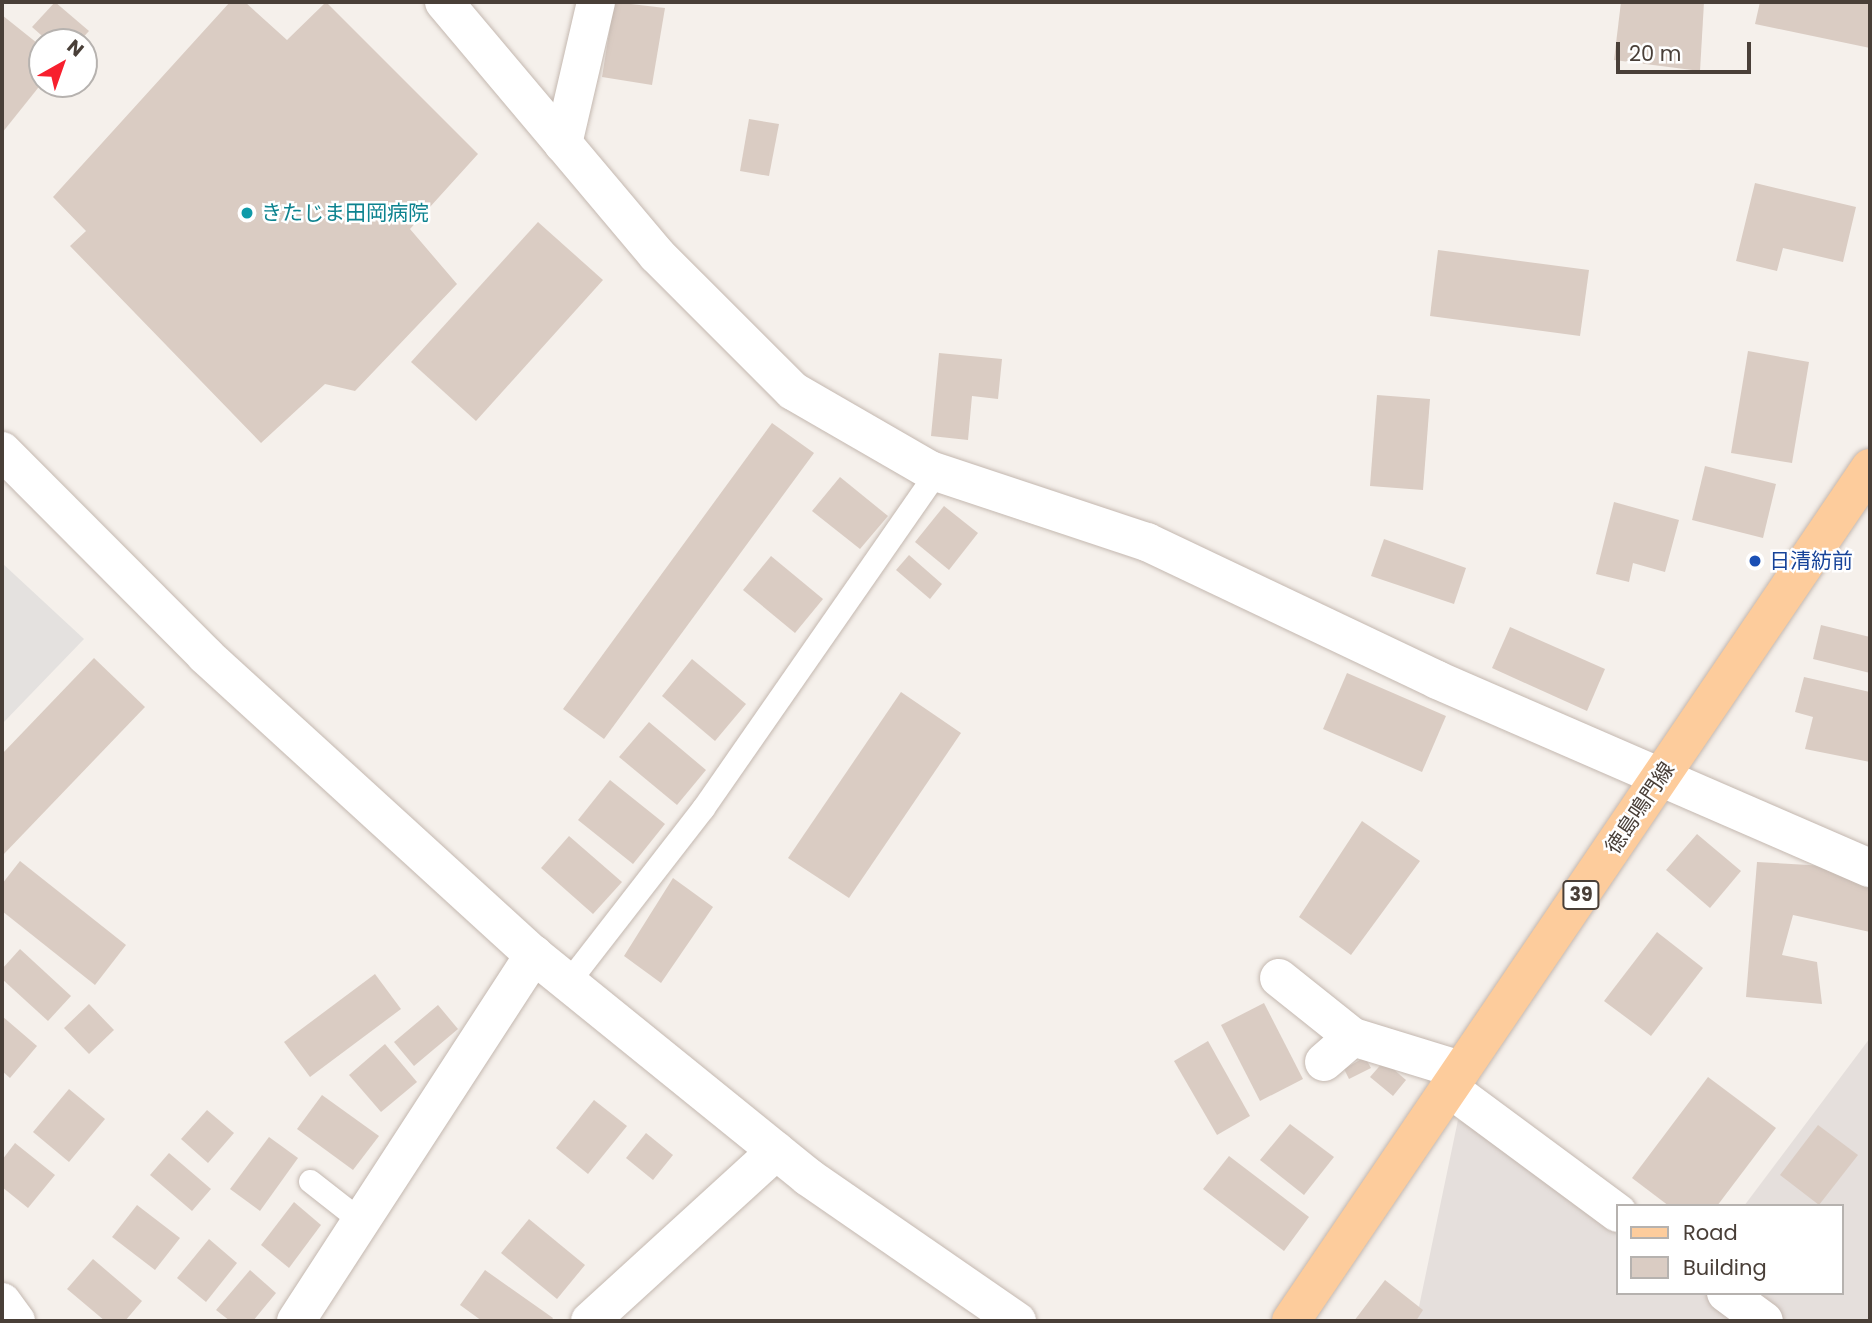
<!DOCTYPE html>
<meta charset="utf-8">
<style>
body{margin:0}
#map{position:relative;width:1872px;height:1323px;overflow:hidden;background:#f5f0eb;font-family:Poppins,"Noto Sans JP",sans-serif}
div>[style]{position:absolute}
.industrial>*{inset:0;background:#e5dfdc}
.parking>*{inset:0;background:#e4e1df}
.building>*{inset:0;background:#daccc3}
.roads{filter:drop-shadow(0 0 2px #c4b8b0) drop-shadow(0 0 2px #c4b8b0)}
.service>*{height:23px;margin:-11.5px;padding:0 11.5px;transform-origin:11.5px;border-radius:11.5px;background:#fff}
.minor>*{height:38px;margin:-19px;padding:0 19px;transform-origin:19px;border-radius:19px;background:#fff}
.tertiary>*{height:38px;margin:-19px;padding:0 19px;transform-origin:19px;border-radius:19px;background:#fff}
.primary>*{height:38px;margin:-19px;padding:0 19px;transform-origin:19px;border-radius:19px;background:#fdcc9c}
.dots>*{width:19px;height:19px;translate:-50% -50%;box-sizing:border-box;border:4px solid #fff;border-radius:50%}
span{translate:-50% -50%;white-space:nowrap;text-align:center;line-height:1.15;-webkit-text-stroke:5px #fff;paint-order:stroke}
.shield-label span{padding:2px 5px;background:#fff;border:2px solid;border-radius:5px;-webkit-text-stroke-width:0}
.shield-label{font-size:19px;color:#493f38;font-weight:700}
.culture-label{font-size:21px;color:#0d838f}
.left{translate:0 -50%;text-align:left}
.transit-label{font-size:21px;color:#164399}
.street-label{font-size:21px;color:#493f38}
.frame{position:absolute;inset:0;border:4px solid #493f38;pointer-events:none}
.legend{position:absolute;left:1616px;top:1204px;width:228px;height:91px;box-sizing:border-box;background:#fff;border:2px solid #b6b2af;margin:0;padding:9px 12px;list-style:none;font-size:21px;color:#493f38}
.legend li{display:flex;align-items:center;gap:14px;height:35px}
.legend b{width:35px;border:2px solid #b6b2af}
.north{position:absolute;left:28px;top:28px;width:70px;height:70px;box-sizing:border-box;background:#fff;border:2px solid #b6b2af;border-radius:50%;rotate:40deg;font-size:19px;font-weight:700;line-height:28px;text-align:center;color:#493f38}
.north::after{content:'';display:block;margin:auto;width:24px;height:32px;background:#f7202e;clip-path:polygon(50% 0,100% 100%,50% 72%,0 100%)}
.scale{position:absolute;left:1616px;top:42px;width:135px;height:32px;box-sizing:border-box;border:4px solid #493f38;border-top:0;padding-left:9px;font-size:21px;line-height:24px;white-space:nowrap;color:#493f38;-webkit-text-stroke:5px #fff;paint-order:stroke}
</style>
<div id="map">
<div class="industrial">
<div style="clip-path:polygon(1870px 1038px,1870px 1321px,1416px 1321px,1458px 1120px,1634px 1206px,1618px 1206px,1618px 1293px,1842px 1293px,1842px 1206px,1744px 1206px)"></div>
</div>
<div class="parking">
<div style="clip-path:polygon(2px 563px,84px 639px,2px 724px)"></div>
</div>
<div class="building">
<div style="clip-path:polygon(55px 2px,89px 31px,79px 42px,49px 42px,32px 27px)"></div>
<div style="clip-path:polygon(230px 2px,245px 2px,287px 40px,326px 2px,478px 154px,410px 229px,457px 284px,355px 391px,325px 384px,261px 443px,70px 246px,86px 231px,53px 197px)"></div>
<div style="clip-path:polygon(614px 2px,665px 8px,652px 85px,602px 77px)"></div>
<div style="clip-path:polygon(1621px 2px,1704px 2px,1700px 71px,1614px 60px)"></div>
<div style="clip-path:polygon(1760px 2px,1870px 2px,1870px 48px,1755px 24px)"></div>
<div style="clip-path:polygon(2px 15px,42px 47px,42px 83px,2px 133px)"></div>
<div style="clip-path:polygon(749px 119px,779px 124px,769px 176px,740px 171px)"></div>
<div style="clip-path:polygon(1755px 183px,1856px 207px,1843px 262px,1783px 248px,1777px 271px,1736px 261px)"></div>
<div style="clip-path:polygon(538px 222px,603px 280px,476px 421px,411px 362px)"></div>
<div style="clip-path:polygon(1438px 250px,1589px 270px,1580px 336px,1430px 316px)"></div>
<div style="clip-path:polygon(1748px 351px,1809px 362px,1792px 463px,1731px 453px)"></div>
<div style="clip-path:polygon(939px 353px,1002px 359px,998px 399px,972px 396px,968px 440px,931px 436px)"></div>
<div style="clip-path:polygon(1377px 395px,1430px 399px,1423px 490px,1370px 486px)"></div>
<div style="clip-path:polygon(772px 423px,814px 453px,604px 739px,563px 709px)"></div>
<div style="clip-path:polygon(1705px 466px,1776px 484px,1763px 538px,1692px 520px)"></div>
<div style="clip-path:polygon(840px 477px,888px 516px,860px 549px,812px 511px)"></div>
<div style="clip-path:polygon(1614px 502px,1679px 520px,1665px 572px,1633px 563px,1629px 582px,1596px 574px)"></div>
<div style="clip-path:polygon(944px 506px,978px 533px,949px 570px,915px 542px)"></div>
<div style="clip-path:polygon(1384px 539px,1466px 568px,1454px 604px,1371px 576px)"></div>
<div style="clip-path:polygon(909px 555px,942px 584px,930px 599px,896px 570px)"></div>
<div style="clip-path:polygon(771px 556px,823px 599px,795px 633px,743px 590px)"></div>
<div style="clip-path:polygon(1821px 625px,1870px 637px,1870px 673px,1813px 659px)"></div>
<div style="clip-path:polygon(1510px 627px,1605px 669px,1587px 711px,1492px 668px)"></div>
<div style="clip-path:polygon(94px 658px,145px 707px,2px 856px,2px 754px)"></div>
<div style="clip-path:polygon(692px 659px,746px 704px,715px 741px,662px 696px)"></div>
<div style="clip-path:polygon(1347px 673px,1446px 716px,1422px 772px,1323px 729px)"></div>
<div style="clip-path:polygon(1804px 677px,1870px 692px,1870px 762px,1805px 749px,1813px 717px,1795px 712px)"></div>
<div style="clip-path:polygon(901px 692px,961px 733px,849px 898px,788px 858px)"></div>
<div style="clip-path:polygon(649px 722px,706px 770px,677px 805px,619px 757px)"></div>
<div style="clip-path:polygon(610px 780px,665px 824px,633px 864px,578px 820px)"></div>
<div style="clip-path:polygon(1362px 821px,1420px 861px,1351px 955px,1299px 917px)"></div>
<div style="clip-path:polygon(1697px 834px,1741px 871px,1710px 908px,1666px 870px)"></div>
<div style="clip-path:polygon(569px 836px,622px 882px,593px 914px,541px 868px)"></div>
<div style="clip-path:polygon(20px 861px,126px 945px,95px 985px,2px 911px,2px 884px)"></div>
<div style="clip-path:polygon(1757px 862px,1826px 866px,1870px 889px,1870px 932px,1793px 915px,1782px 955px,1817px 962px,1822px 1004px,1746px 997px)"></div>
<div style="clip-path:polygon(673px 878px,713px 907px,661px 983px,624px 956px)"></div>
<div style="clip-path:polygon(1657px 932px,1703px 968px,1651px 1036px,1604px 1001px)"></div>
<div style="clip-path:polygon(20px 949px,71px 996px,48px 1021px,2px 979px,2px 969px)"></div>
<div style="clip-path:polygon(375px 974px,401px 1009px,310px 1077px,284px 1042px)"></div>
<div style="clip-path:polygon(1264px 1003px,1303px 1079px,1260px 1101px,1221px 1025px)"></div>
<div style="clip-path:polygon(89px 1004px,114px 1030px,89px 1054px,64px 1028px)"></div>
<div style="clip-path:polygon(438px 1005px,458px 1029px,414px 1066px,394px 1042px)"></div>
<div style="clip-path:polygon(2px 1016px,37px 1046px,10px 1078px,2px 1071px)"></div>
<div style="clip-path:polygon(1208px 1041px,1250px 1116px,1217px 1135px,1174px 1061px)"></div>
<div style="clip-path:polygon(385px 1044px,417px 1082px,381px 1112px,349px 1075px)"></div>
<div style="clip-path:polygon(1365px 1057px,1371px 1068px,1349px 1079px,1344px 1069px)"></div>
<div style="clip-path:polygon(1384px 1061px,1406px 1080px,1393px 1096px,1370px 1077px)"></div>
<div style="clip-path:polygon(1708px 1077px,1776px 1128px,1717px 1206px,1669px 1206px,1632px 1178px)"></div>
<div style="clip-path:polygon(69px 1089px,105px 1119px,69px 1162px,33px 1132px)"></div>
<div style="clip-path:polygon(322px 1095px,379px 1136px,353px 1170px,297px 1129px)"></div>
<div style="clip-path:polygon(594px 1100px,627px 1126px,588px 1174px,556px 1148px)"></div>
<div style="clip-path:polygon(207px 1110px,234px 1133px,208px 1163px,181px 1139px)"></div>
<div style="clip-path:polygon(1290px 1124px,1334px 1157px,1304px 1195px,1260px 1160px)"></div>
<div style="clip-path:polygon(1818px 1125px,1858px 1155px,1819px 1205px,1780px 1175px)"></div>
<div style="clip-path:polygon(646px 1133px,673px 1155px,653px 1180px,626px 1158px)"></div>
<div style="clip-path:polygon(269px 1137px,298px 1158px,260px 1211px,230px 1189px)"></div>
<div style="clip-path:polygon(15px 1143px,55px 1175px,28px 1208px,2px 1187px,2px 1160px)"></div>
<div style="clip-path:polygon(169px 1153px,211px 1189px,192px 1211px,150px 1175px)"></div>
<div style="clip-path:polygon(1229px 1156px,1309px 1217px,1284px 1251px,1203px 1189px)"></div>
<div style="clip-path:polygon(294px 1202px,321px 1225px,289px 1268px,261px 1245px)"></div>
<div style="clip-path:polygon(137px 1205px,180px 1238px,155px 1270px,112px 1237px)"></div>
<div style="clip-path:polygon(529px 1219px,585px 1265px,557px 1299px,501px 1253px)"></div>
<div style="clip-path:polygon(209px 1239px,237px 1263px,206px 1302px,177px 1278px)"></div>
<div style="clip-path:polygon(93px 1259px,142px 1301px,125px 1321px,105px 1321px,67px 1289px)"></div>
<div style="clip-path:polygon(250px 1270px,276px 1293px,253px 1321px,230px 1321px,216px 1310px)"></div>
<div style="clip-path:polygon(485px 1270px,553px 1318px,551px 1321px,482px 1321px,460px 1305px)"></div>
<div style="clip-path:polygon(1385px 1280px,1423px 1310px,1416px 1321px,1354px 1321px)"></div>
</div>
<div class="roads">
<div class="service">
<div style="left:568px;top:982px;width:220px;rotate:-52.2deg"></div>
<div style="left:703px;top:808px;width:408px;rotate:-55.2deg"></div>
<div style="left:310px;top:1181px;width:65px;rotate:38.1deg"></div>
</div>
<div class="minor">
<div style="left:444px;top:2px;width:331px;rotate:49.9deg"></div>
<div style="left:657px;top:255px;width:192px;rotate:45deg"></div>
<div style="left:793px;top:391px;width:158px;rotate:30deg"></div>
<div style="left:930px;top:470px;width:229px;rotate:18.4deg"></div>
<div style="left:1147px;top:542px;width:321px;rotate:25.4deg"></div>
<div style="left:1437px;top:680px;width:472px;rotate:23.5deg"></div>
<div style="left:563px;top:144px;width:146px;rotate:-76.9deg"></div>
<div style="left:1279px;top:978px;width:95px;rotate:38.6deg"></div>
<div style="left:1353px;top:1037px;width:112px;rotate:17.1deg"></div>
<div style="left:1324px;top:1062px;width:38px;rotate:-41deg"></div>
<div style="left:1449px;top:1088px;width:210px;rotate:36.5deg"></div>
<div style="left:1726px;top:1293px;width:47px;rotate:36.4deg"></div>
<div style="left:2px;top:1302px;width:24px;rotate:54deg"></div>
<div style="left:296px;top:1321px;width:437px;rotate:-57deg"></div>
<div style="left:590px;top:1321px;width:252px;rotate:-42.4deg"></div>
</div>
<div class="tertiary">
<div style="left:2px;top:451px;width:288px;rotate:45.1deg"></div>
<div style="left:205px;top:655px;width:445px;rotate:42.4deg"></div>
<div style="left:534px;top:955px;width:353px;rotate:39deg"></div>
<div style="left:808px;top:1177px;width:254px;rotate:34.6deg"></div>
</div>
<div class="primary">
<div style="left:1291px;top:1321px;width:1031px;rotate:-55.83deg"></div>
</div>
</div>
<div class="dots">
<div style="left:247px;top:213px;background:#0f9aa8"></div>
<div style="left:1755px;top:561px;background:#1a4fb4"></div>
</div>
<div class="shield-label">
<span style="left:1581px;top:895px">39</span>
</div>
<div class="culture-label">
<span class="left" style="left:261px;top:213px">きたじま田岡病院</span>
</div>
<div class="transit-label">
<span class="left" style="left:1769px;top:561px">日清紡前</span>
</div>
<div class="street-label">
<span style="left:1640px;top:808px;rotate:-56deg">徳島鳴門線</span>
</div>
<div class="frame"></div>
<ul class="legend">
<li><b style="height:9px;background:#fdcc9c"></b>Road</li>
<li><b style="height:19px;background:#daccc3"></b>Building</li>
</ul>
<div class="north">N</div>
<div class="scale">20 m</div>
</div>
